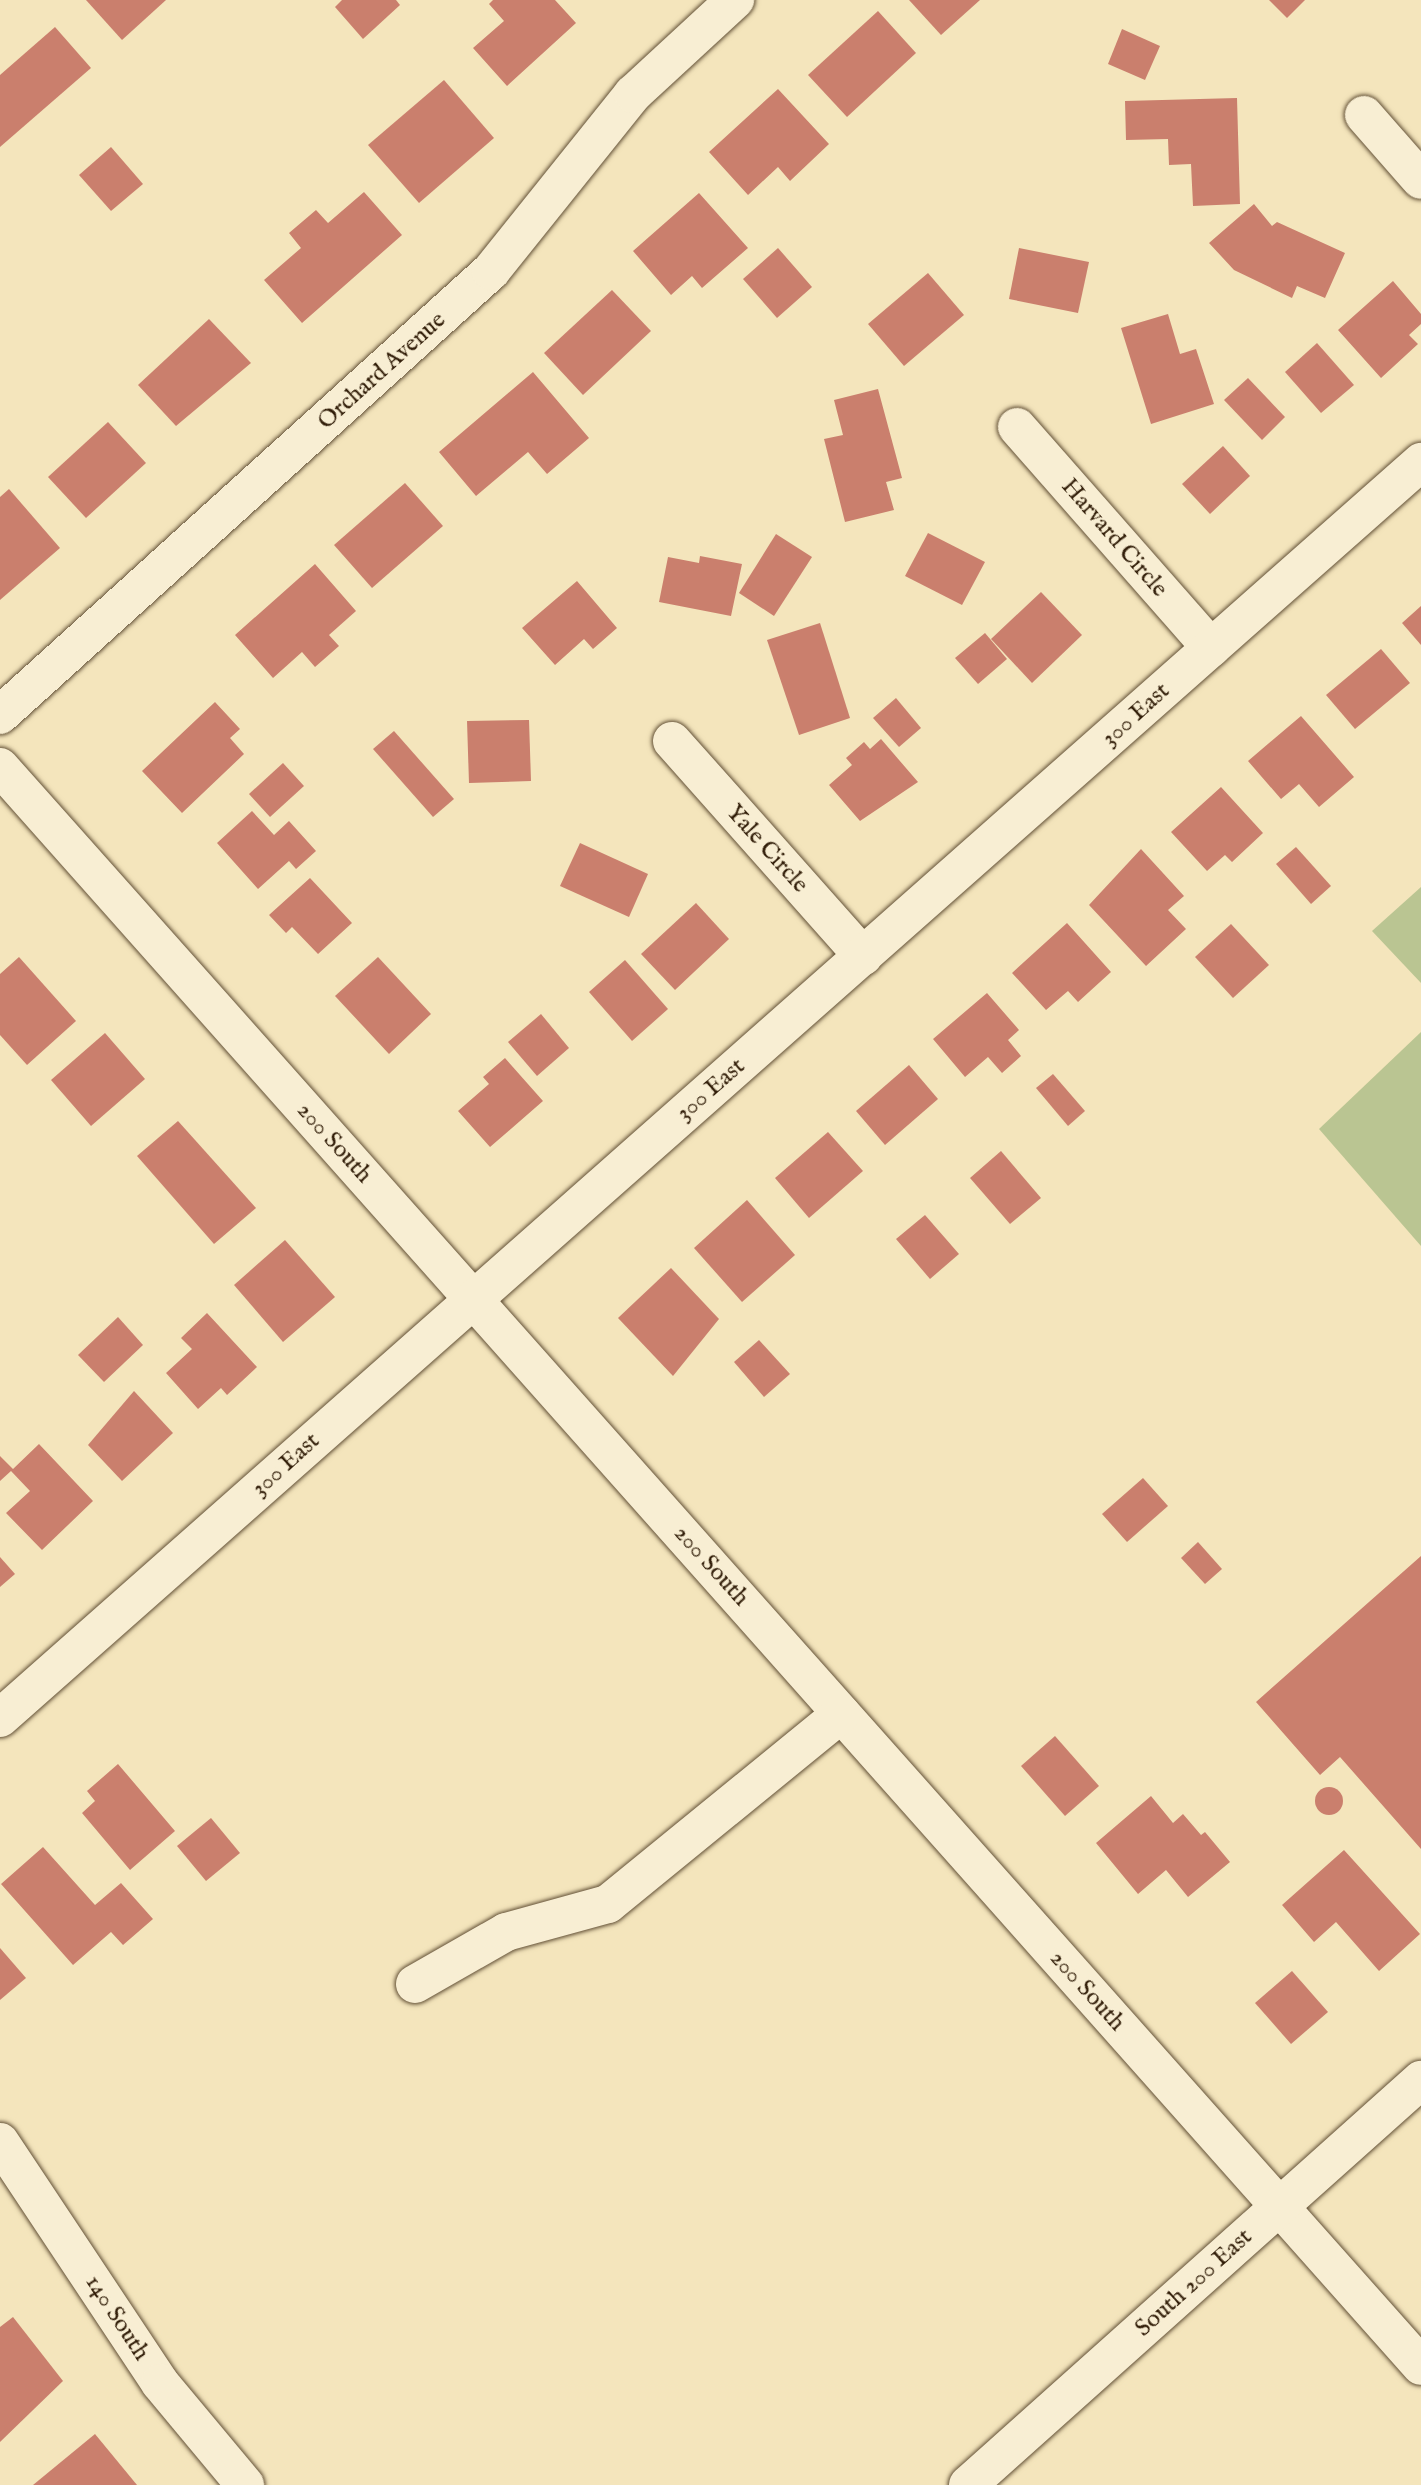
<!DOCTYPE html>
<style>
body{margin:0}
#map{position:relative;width:1421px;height:2485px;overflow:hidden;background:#f4e5bc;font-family:"IM FELL English",serif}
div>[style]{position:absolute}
.green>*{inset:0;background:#bac592}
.building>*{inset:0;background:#ca7f6d}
.round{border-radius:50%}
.roads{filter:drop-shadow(0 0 2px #625036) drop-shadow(0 0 2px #625036)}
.minor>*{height:38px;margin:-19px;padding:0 19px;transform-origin:19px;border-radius:19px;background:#f8eed3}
span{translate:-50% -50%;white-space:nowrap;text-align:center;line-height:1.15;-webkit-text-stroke:5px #f8eed3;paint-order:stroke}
.street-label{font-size:24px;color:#321e09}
</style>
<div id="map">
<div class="green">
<div style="clip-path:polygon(1421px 887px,1421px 983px,1372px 931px)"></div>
<div style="clip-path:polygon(1421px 1032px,1421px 1246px,1319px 1129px)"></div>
</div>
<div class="building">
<div style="clip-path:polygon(86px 0,166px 0,122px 40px)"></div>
<div style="clip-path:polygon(342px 0,396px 0,400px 5px,363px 39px,335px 7px)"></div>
<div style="clip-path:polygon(493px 0,555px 0,576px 23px,507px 86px,473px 48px,504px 21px,489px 4px)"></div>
<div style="clip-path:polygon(909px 0,980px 0,941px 35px)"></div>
<div style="clip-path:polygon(1269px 0,1305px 0,1287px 18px)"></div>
<div style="clip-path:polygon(878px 11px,916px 53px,847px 117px,808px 75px)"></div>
<div style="clip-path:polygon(55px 27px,91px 68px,0 147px,0 75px)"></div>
<div style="clip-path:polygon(1122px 29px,1160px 46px,1145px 80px,1108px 64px)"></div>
<div style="clip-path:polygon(444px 80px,494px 138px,419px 203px,368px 145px)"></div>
<div style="clip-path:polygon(778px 89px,829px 144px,790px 181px,778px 167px,748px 195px,709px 152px)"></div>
<div style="clip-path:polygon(1237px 98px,1240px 204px,1193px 206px,1191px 164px,1169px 165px,1168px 139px,1126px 140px,1125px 101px)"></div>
<div style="clip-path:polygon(111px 147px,143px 184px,111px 211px,79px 175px)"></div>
<div style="clip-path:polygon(364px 192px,402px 235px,302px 323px,264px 280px,301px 248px,289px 233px,316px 210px,328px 223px)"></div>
<div style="clip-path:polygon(699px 193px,748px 248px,702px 288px,692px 276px,671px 295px,633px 251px)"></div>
<div style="clip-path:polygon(1254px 204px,1272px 226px,1277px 222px,1345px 253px,1325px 298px,1297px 286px,1292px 298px,1234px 270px,1209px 243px)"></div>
<div style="clip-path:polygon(778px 248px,812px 287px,777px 318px,743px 279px)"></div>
<div style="clip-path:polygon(1019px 248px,1089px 262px,1078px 313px,1009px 299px)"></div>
<div style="clip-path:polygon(928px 273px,964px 315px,904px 366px,868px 324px)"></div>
<div style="clip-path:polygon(1393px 281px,1421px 314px,1421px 324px,1409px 335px,1418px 344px,1381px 378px,1338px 330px)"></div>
<div style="clip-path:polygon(612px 290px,651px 331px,583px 395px,544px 353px)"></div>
<div style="clip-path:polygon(1168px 314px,1180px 354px,1196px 349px,1214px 404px,1151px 424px,1121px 328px)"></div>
<div style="clip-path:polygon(209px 319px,251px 363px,176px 426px,138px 385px)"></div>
<div style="clip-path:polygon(1317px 343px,1354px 385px,1321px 413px,1285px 372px)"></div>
<div style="clip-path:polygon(533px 372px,589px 438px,547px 474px,528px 452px,476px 496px,439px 452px)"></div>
<div style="clip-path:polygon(1248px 378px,1285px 417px,1262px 440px,1224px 400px)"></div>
<div style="clip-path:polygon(878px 389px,902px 478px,886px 482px,894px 510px,845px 522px,824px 439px,843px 435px,834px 400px)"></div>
<div style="clip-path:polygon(108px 422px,146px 463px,86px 518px,48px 477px)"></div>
<div style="clip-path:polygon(1223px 446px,1250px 476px,1210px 514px,1182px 484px)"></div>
<div style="clip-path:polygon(405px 483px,443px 526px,372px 588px,334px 545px)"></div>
<div style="clip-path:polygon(9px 489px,60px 548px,0 600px,0 497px)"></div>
<div style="clip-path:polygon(928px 533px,985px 562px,962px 605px,905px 576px)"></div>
<div style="clip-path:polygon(776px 534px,812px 557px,774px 616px,739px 593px)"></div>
<div style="clip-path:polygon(700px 556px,742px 564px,731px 616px,659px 602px,668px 557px,699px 563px)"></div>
<div style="clip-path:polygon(315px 564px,356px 611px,329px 635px,339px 646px,315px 667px,302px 652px,273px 678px,235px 635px)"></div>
<div style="clip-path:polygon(577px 581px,617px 628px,593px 649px,584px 639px,555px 665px,522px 628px)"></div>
<div style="clip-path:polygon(1041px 592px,1082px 635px,1032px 683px,991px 639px)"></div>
<div style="clip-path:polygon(1421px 606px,1421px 645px,1402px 623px)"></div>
<div style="clip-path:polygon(820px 623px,850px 718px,799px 735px,767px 640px)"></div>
<div style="clip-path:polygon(985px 633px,1007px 659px,978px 684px,955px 658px)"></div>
<div style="clip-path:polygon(1381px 649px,1410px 683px,1355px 729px,1326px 695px)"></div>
<div style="clip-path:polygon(896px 698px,921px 728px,899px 747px,873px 718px)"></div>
<div style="clip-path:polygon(215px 702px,240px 729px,230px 738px,244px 754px,182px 813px,142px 771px)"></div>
<div style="clip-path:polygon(1301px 716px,1354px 777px,1319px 807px,1299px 784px,1281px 799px,1248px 761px)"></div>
<div style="clip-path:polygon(529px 720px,531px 781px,469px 783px,467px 721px)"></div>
<div style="clip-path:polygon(394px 731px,454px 799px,433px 817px,373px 749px)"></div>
<div style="clip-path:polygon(881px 739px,918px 782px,860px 821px,829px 785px,852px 765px,846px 758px,864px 742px,870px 749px)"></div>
<div style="clip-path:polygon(283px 763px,304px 786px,270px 817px,249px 794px)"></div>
<div style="clip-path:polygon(1221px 787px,1263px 833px,1232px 862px,1225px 855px,1207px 871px,1171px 832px)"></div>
<div style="clip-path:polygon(252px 811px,274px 835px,289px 821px,316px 851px,296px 869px,289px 861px,258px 889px,217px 843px)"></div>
<div style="clip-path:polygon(580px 843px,648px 874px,629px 917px,560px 886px)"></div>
<div style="clip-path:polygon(1296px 847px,1331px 886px,1311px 904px,1276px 864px)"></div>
<div style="clip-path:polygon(1141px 849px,1184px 896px,1168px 910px,1186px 929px,1146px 966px,1089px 905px)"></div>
<div style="clip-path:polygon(310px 878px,352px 923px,318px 954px,292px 927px,286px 933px,269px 915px)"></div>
<div style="clip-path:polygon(696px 903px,729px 939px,675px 990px,641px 954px)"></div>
<div style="clip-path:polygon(1067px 923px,1111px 972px,1078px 1002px,1068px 991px,1046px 1010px,1012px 973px)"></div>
<div style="clip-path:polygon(1231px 924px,1269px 965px,1233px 998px,1195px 957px)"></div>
<div style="clip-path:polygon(19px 957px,76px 1021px,27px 1065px,0 1035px,0 974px)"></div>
<div style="clip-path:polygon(378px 957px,431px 1014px,389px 1054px,335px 996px)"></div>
<div style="clip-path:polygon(625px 960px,668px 1009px,632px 1041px,589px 992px)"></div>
<div style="clip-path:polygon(987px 993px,1019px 1030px,1008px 1040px,1021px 1056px,1002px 1073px,988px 1057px,965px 1077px,933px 1039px)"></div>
<div style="clip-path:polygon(541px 1014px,569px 1048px,537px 1076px,508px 1042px)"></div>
<div style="clip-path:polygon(105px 1033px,145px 1079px,91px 1126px,51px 1080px)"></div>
<div style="clip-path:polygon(505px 1058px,543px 1101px,490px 1147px,458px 1111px,489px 1084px,483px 1077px)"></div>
<div style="clip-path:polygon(909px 1065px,938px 1099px,885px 1145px,856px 1111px)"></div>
<div style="clip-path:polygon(1053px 1074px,1085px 1111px,1068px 1126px,1036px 1088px)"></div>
<div style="clip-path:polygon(178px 1121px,256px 1208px,214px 1244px,137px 1156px)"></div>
<div style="clip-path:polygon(828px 1132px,863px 1171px,809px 1218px,775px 1178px)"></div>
<div style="clip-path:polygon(1001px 1151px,1041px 1198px,1010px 1224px,970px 1178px)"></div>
<div style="clip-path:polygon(747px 1200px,795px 1255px,742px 1302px,694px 1248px)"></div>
<div style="clip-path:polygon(925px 1215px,959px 1254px,930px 1279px,896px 1239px)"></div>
<div style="clip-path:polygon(285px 1240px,335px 1297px,283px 1342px,234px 1285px)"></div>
<div style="clip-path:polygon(671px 1268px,719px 1319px,673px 1376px,618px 1318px)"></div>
<div style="clip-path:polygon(207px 1313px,257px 1367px,227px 1395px,221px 1388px,198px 1409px,166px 1373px,192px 1349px,181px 1338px)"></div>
<div style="clip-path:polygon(118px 1317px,143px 1345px,104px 1382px,78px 1355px)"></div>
<div style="clip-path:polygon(759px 1340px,790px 1374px,764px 1397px,734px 1362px)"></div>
<div style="clip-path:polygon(134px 1391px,173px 1433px,122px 1481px,88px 1445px)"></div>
<div style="clip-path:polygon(39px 1444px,93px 1501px,42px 1550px,6px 1513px,30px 1491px,11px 1471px,0 1481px,0 1456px,13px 1469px)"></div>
<div style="clip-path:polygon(1143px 1478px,1168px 1506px,1127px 1542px,1102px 1514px)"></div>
<div style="clip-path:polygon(1198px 1542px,1222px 1569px,1205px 1584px,1181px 1558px)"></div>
<div style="clip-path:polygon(1421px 1556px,1421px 1849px,1340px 1757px,1320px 1775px,1256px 1702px)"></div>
<div style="clip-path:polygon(0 1557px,15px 1574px,0 1587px)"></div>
<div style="clip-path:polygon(1055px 1736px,1099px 1786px,1065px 1816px,1021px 1766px)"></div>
<div style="clip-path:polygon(118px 1764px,175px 1831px,130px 1870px,82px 1813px,95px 1801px,87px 1791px)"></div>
<div class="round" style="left:1315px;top:1787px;width:28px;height:28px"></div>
<div style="clip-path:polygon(1151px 1796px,1173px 1823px,1183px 1814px,1201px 1835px,1205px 1832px,1230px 1862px,1188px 1897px,1166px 1870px,1138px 1894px,1096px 1843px)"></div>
<div style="clip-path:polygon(211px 1818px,240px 1853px,206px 1881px,177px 1846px)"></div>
<div style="clip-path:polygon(43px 1847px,95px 1905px,121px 1883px,153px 1919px,123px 1945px,111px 1932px,73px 1965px,1px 1884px)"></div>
<div style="clip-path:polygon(1344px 1850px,1420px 1934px,1379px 1971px,1336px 1922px,1314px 1942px,1282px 1905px)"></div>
<div style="clip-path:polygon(0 1948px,26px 1978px,0 2000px)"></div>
<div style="clip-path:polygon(1292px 1971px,1328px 2012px,1291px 2044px,1255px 2003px)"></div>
<div style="clip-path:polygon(13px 2317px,63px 2381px,0 2442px,0 2327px)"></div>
<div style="clip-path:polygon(95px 2434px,137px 2485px,33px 2485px)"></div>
</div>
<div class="roads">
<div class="minor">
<div style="left:1364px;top:115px;width:86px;rotate:48.8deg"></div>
<div style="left:1017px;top:427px;width:294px;rotate:48.7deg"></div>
<div style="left:0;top:715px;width:662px;rotate:-42.12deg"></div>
<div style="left:491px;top:271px;width:227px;rotate:-51.3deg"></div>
<div style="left:633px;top:94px;width:139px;rotate:-42.7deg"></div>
<div style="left:672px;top:741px;width:288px;rotate:48.4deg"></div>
<div style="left:0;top:767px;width:2139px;rotate:48.37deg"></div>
<div style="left:0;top:1718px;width:1897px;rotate:-41.47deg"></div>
<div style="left:415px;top:1984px;width:105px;rotate:-29.7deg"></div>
<div style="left:506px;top:1932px;width:106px;rotate:-15.4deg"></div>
<div style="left:608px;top:1904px;width:301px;rotate:-39.2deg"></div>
<div style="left:0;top:2142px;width:289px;rotate:56.4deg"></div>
<div style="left:160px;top:2383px;width:133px;rotate:50.2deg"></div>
<div style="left:968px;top:2485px;width:608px;rotate:-41.8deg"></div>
</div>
</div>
<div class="street-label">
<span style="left:382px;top:371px;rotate:-42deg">Orchard Avenue</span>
<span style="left:1114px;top:538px;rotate:49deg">Harvard Circle</span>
<span style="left:1136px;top:715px;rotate:-42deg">300 East</span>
<span style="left:767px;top:849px;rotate:48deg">Yale Circle</span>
<span style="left:711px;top:1090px;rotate:-41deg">300 East</span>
<span style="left:334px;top:1143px;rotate:48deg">200 South</span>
<span style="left:286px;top:1465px;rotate:-42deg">300 East</span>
<span style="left:711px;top:1566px;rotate:48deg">200 South</span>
<span style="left:1087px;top:1991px;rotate:48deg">200 South</span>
<span style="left:1194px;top:2283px;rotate:-42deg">South 200 East</span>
<span style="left:117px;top:2318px;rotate:57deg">140 South</span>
</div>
</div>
